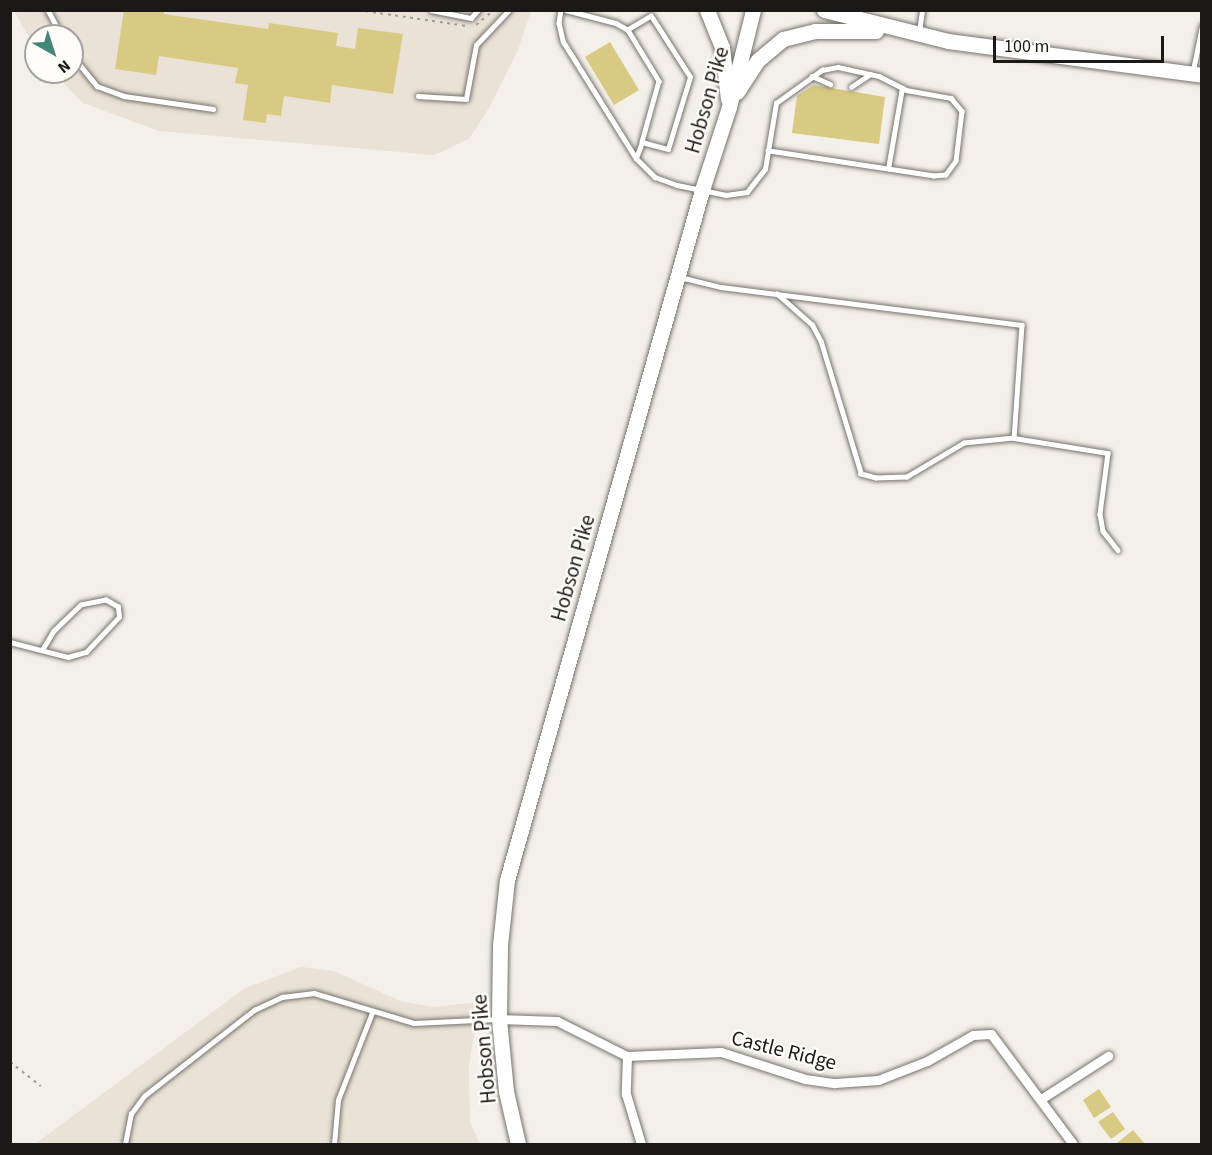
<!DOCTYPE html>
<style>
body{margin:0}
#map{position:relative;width:1212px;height:1155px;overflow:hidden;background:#f3efe9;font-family:"Source Sans 3",sans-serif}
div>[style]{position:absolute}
.built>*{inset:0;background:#eae2d6}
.building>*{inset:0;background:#d8ca82}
.path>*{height:2px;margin-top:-1px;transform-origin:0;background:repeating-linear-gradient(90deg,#a09d98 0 3px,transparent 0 7.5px)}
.roads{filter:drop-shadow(0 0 2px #76726d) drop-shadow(0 0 2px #76726d)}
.lane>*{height:4.5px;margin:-2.25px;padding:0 2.25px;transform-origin:2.25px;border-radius:2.25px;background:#fff}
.street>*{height:9px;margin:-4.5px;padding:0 4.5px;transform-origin:4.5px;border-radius:4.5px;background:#fff}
.primary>*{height:15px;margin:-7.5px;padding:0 7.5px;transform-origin:7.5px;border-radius:7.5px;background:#fff}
span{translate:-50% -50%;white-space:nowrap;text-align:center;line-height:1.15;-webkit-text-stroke:4.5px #fffcf9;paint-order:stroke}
.street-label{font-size:21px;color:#1b1917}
.frame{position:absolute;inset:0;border:12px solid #1b1917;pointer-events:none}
.north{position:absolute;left:24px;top:24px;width:60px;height:60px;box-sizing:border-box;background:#fffcf9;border:2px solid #a4a19f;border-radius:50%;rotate:141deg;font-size:16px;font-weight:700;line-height:24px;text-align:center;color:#1b1917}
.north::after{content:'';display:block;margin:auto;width:21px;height:27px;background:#438678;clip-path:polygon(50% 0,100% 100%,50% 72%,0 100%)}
.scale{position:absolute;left:993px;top:36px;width:171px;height:27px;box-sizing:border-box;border:3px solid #1b1917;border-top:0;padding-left:8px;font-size:18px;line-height:21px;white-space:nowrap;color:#1b1917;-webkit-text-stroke:4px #fffcf9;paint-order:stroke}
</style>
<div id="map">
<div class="built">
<div style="clip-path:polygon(14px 11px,531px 11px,518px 50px,489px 108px,469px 139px,434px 155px,159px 131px,83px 103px,53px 72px,72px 72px,72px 36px,36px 36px,36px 49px)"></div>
<div style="clip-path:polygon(301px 967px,334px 971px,400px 1001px,433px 1007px,480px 1002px,469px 1065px,470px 1122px,480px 1144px,35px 1144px,245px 988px)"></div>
</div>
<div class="building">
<div style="clip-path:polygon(124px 10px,164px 10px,164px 14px,268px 29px,269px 23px,338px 33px,336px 46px,355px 49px,358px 28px,403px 34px,393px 94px,332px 85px,330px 103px,284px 96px,281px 116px,267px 114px,266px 123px,243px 120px,248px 85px,235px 83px,238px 68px,159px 56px,156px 75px,115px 69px)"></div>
<div style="clip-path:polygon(610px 42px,639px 90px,614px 105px,585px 57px)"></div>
<div style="clip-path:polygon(814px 85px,885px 97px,879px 144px,792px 133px,797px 96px)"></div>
<div style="clip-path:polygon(1099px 1089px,1111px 1107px,1094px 1118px,1083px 1100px)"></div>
<div style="clip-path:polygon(1113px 1112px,1125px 1129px,1111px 1139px,1098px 1122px)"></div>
<div style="clip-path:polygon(1133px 1130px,1145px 1144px,1119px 1144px,1117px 1143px)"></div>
</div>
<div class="path">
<div style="left:358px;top:10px;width:110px;rotate:8.4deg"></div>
<div style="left:476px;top:25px;width:23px;rotate:-40deg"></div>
<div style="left:10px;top:1062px;width:39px;rotate:38deg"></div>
</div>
<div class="roads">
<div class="lane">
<div style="left:48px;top:10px;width:30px;rotate:62deg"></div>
<div style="left:431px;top:10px;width:41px;rotate:11.3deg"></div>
<div style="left:471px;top:18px;width:11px;rotate:-49deg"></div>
<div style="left:561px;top:10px;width:13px;rotate:99deg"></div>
<div style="left:559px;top:23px;width:18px;rotate:77deg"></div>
<div style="left:563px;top:41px;width:138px;rotate:58deg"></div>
<div style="left:636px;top:158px;width:27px;rotate:45deg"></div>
<div style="left:655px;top:177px;width:23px;rotate:20deg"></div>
<div style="left:677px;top:185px;width:50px;rotate:11.5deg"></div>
<div style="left:726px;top:195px;width:21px;rotate:-8deg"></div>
<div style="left:747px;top:192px;width:29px;rotate:-52deg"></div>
<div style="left:765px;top:169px;width:67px;rotate:-80.5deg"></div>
<div style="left:776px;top:103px;width:57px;rotate:-35.7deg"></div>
<div style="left:822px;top:70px;width:16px;rotate:-11deg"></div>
<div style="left:838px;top:67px;width:42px;rotate:12.4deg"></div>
<div style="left:879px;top:76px;width:30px;rotate:27deg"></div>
<div style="left:906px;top:90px;width:46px;rotate:10.1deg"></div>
<div style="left:951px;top:98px;width:17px;rotate:50deg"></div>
<div style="left:962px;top:111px;width:50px;rotate:96.8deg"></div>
<div style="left:956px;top:161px;width:17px;rotate:126deg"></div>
<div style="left:946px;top:175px;width:12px;rotate:175deg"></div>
<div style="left:934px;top:176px;width:168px;rotate:-171.4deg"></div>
<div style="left:566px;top:10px;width:52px;rotate:14.6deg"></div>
<div style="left:616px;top:23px;width:14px;rotate:30deg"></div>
<div style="left:628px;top:30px;width:60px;rotate:58.7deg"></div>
<div style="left:659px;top:81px;width:63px;rotate:105.6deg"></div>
<div style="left:642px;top:142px;width:27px;rotate:15deg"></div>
<div style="left:668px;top:149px;width:75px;rotate:-73deg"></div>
<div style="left:690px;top:77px;width:72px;rotate:-122.6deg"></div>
<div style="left:651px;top:16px;width:27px;rotate:149deg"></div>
<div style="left:919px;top:32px;width:22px;rotate:-82deg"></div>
<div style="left:72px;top:55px;width:40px;rotate:51deg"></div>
<div style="left:97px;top:86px;width:29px;rotate:20deg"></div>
<div style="left:124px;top:96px;width:90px;rotate:8.3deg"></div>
<div style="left:1193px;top:70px;width:45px;rotate:-78.4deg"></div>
<div style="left:812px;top:76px;width:20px;rotate:24deg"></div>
<div style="left:851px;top:87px;width:23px;rotate:-34deg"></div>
<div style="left:418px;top:96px;width:48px;rotate:3.6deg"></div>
<div style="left:466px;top:99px;width:55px;rotate:-79.5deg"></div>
<div style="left:476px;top:45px;width:48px;rotate:-46.7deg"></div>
<div style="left:636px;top:158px;width:17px;rotate:-69deg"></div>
<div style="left:888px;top:169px;width:82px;rotate:-80.2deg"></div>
<div style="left:680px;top:277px;width:42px;rotate:13.7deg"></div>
<div style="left:721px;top:287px;width:303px;rotate:7.2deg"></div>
<div style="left:1022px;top:325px;width:113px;rotate:94deg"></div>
<div style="left:1014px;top:438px;width:50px;rotate:174.3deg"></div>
<div style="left:964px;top:443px;width:66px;rotate:149.2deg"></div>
<div style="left:907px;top:477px;width:31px;rotate:178deg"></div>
<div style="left:876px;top:478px;width:16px;rotate:-165deg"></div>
<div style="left:861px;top:474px;width:138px;rotate:-106.9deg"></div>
<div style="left:821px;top:342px;width:19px;rotate:-118deg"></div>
<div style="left:812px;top:325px;width:47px;rotate:-138.5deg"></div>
<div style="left:1014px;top:438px;width:95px;rotate:9.1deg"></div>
<div style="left:1108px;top:453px;width:62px;rotate:97.5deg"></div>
<div style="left:1100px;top:514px;width:17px;rotate:80deg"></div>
<div style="left:1103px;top:531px;width:24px;rotate:52deg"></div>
<div style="left:10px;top:642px;width:60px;rotate:14.5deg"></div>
<div style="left:68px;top:657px;width:19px;rotate:-16deg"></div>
<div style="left:86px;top:652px;width:48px;rotate:-46.7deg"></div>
<div style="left:119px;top:617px;width:10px;rotate:-96deg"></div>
<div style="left:118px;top:607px;width:14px;rotate:-150deg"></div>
<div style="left:106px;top:600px;width:25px;rotate:169deg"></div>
<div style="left:81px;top:605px;width:37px;rotate:136deg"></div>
<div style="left:54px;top:631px;width:21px;rotate:121deg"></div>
<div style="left:125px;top:1144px;width:31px;rotate:-79deg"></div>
<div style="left:131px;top:1114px;width:22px;rotate:-54deg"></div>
<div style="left:144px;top:1096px;width:140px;rotate:-38deg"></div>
<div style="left:254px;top:1010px;width:31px;rotate:-25deg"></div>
<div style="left:282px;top:997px;width:32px;rotate:-7deg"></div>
<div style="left:314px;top:993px;width:104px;rotate:16.7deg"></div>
<div style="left:414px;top:1023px;width:83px;rotate:-2.8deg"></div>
<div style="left:334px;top:1144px;width:44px;rotate:-84.8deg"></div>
<div style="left:338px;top:1100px;width:93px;rotate:-68.7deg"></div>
</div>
<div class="street">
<div style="left:499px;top:1019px;width:58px;rotate:2deg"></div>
<div style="left:557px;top:1021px;width:78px;rotate:26.6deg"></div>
<div style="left:627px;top:1056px;width:94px;rotate:-2.4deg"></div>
<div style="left:721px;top:1052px;width:88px;rotate:17.8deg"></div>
<div style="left:805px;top:1079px;width:30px;rotate:8deg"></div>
<div style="left:835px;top:1083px;width:43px;rotate:-4deg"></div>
<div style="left:878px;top:1080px;width:53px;rotate:-21.2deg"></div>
<div style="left:927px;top:1061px;width:53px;rotate:-29.5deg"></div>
<div style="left:973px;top:1035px;width:18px;rotate:-3deg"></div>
<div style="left:991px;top:1034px;width:137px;rotate:53.3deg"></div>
<div style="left:627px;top:1056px;width:38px;rotate:92deg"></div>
<div style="left:626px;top:1094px;width:52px;rotate:73.3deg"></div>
<div style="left:1041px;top:1099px;width:80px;rotate:-32.7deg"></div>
</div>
<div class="primary">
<div style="left:707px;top:10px;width:40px;rotate:68deg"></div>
<div style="left:722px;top:47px;width:52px;rotate:83.4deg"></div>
<div style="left:824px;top:10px;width:128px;rotate:14deg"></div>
<div style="left:948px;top:41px;width:256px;rotate:7.6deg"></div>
<div style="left:737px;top:92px;width:38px;rotate:-57deg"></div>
<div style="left:758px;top:60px;width:33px;rotate:-40deg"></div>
<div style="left:783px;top:39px;width:33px;rotate:-14deg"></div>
<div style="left:815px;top:31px;width:61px"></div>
<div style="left:518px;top:1144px;width:54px;rotate:-102.8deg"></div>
<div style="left:506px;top:1091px;width:72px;rotate:-95.6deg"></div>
<div style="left:499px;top:1019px;width:74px;rotate:-89.2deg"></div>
<div style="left:500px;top:945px;width:65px;rotate:-83.9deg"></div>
<div style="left:507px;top:880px;width:717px;rotate:-74.22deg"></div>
<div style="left:702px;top:190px;width:87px;rotate:-72deg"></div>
<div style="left:729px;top:107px;width:100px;rotate:-76.1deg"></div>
</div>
</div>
<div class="street-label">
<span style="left:707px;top:100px;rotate:-74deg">Hobson Pike</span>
<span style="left:573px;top:568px;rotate:-74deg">Hobson Pike</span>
<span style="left:484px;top:1049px;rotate:-95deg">Hobson Pike</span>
<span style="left:784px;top:1050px;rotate:14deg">Castle Ridge</span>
</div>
<div class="frame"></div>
<div class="north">N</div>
<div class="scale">100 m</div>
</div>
